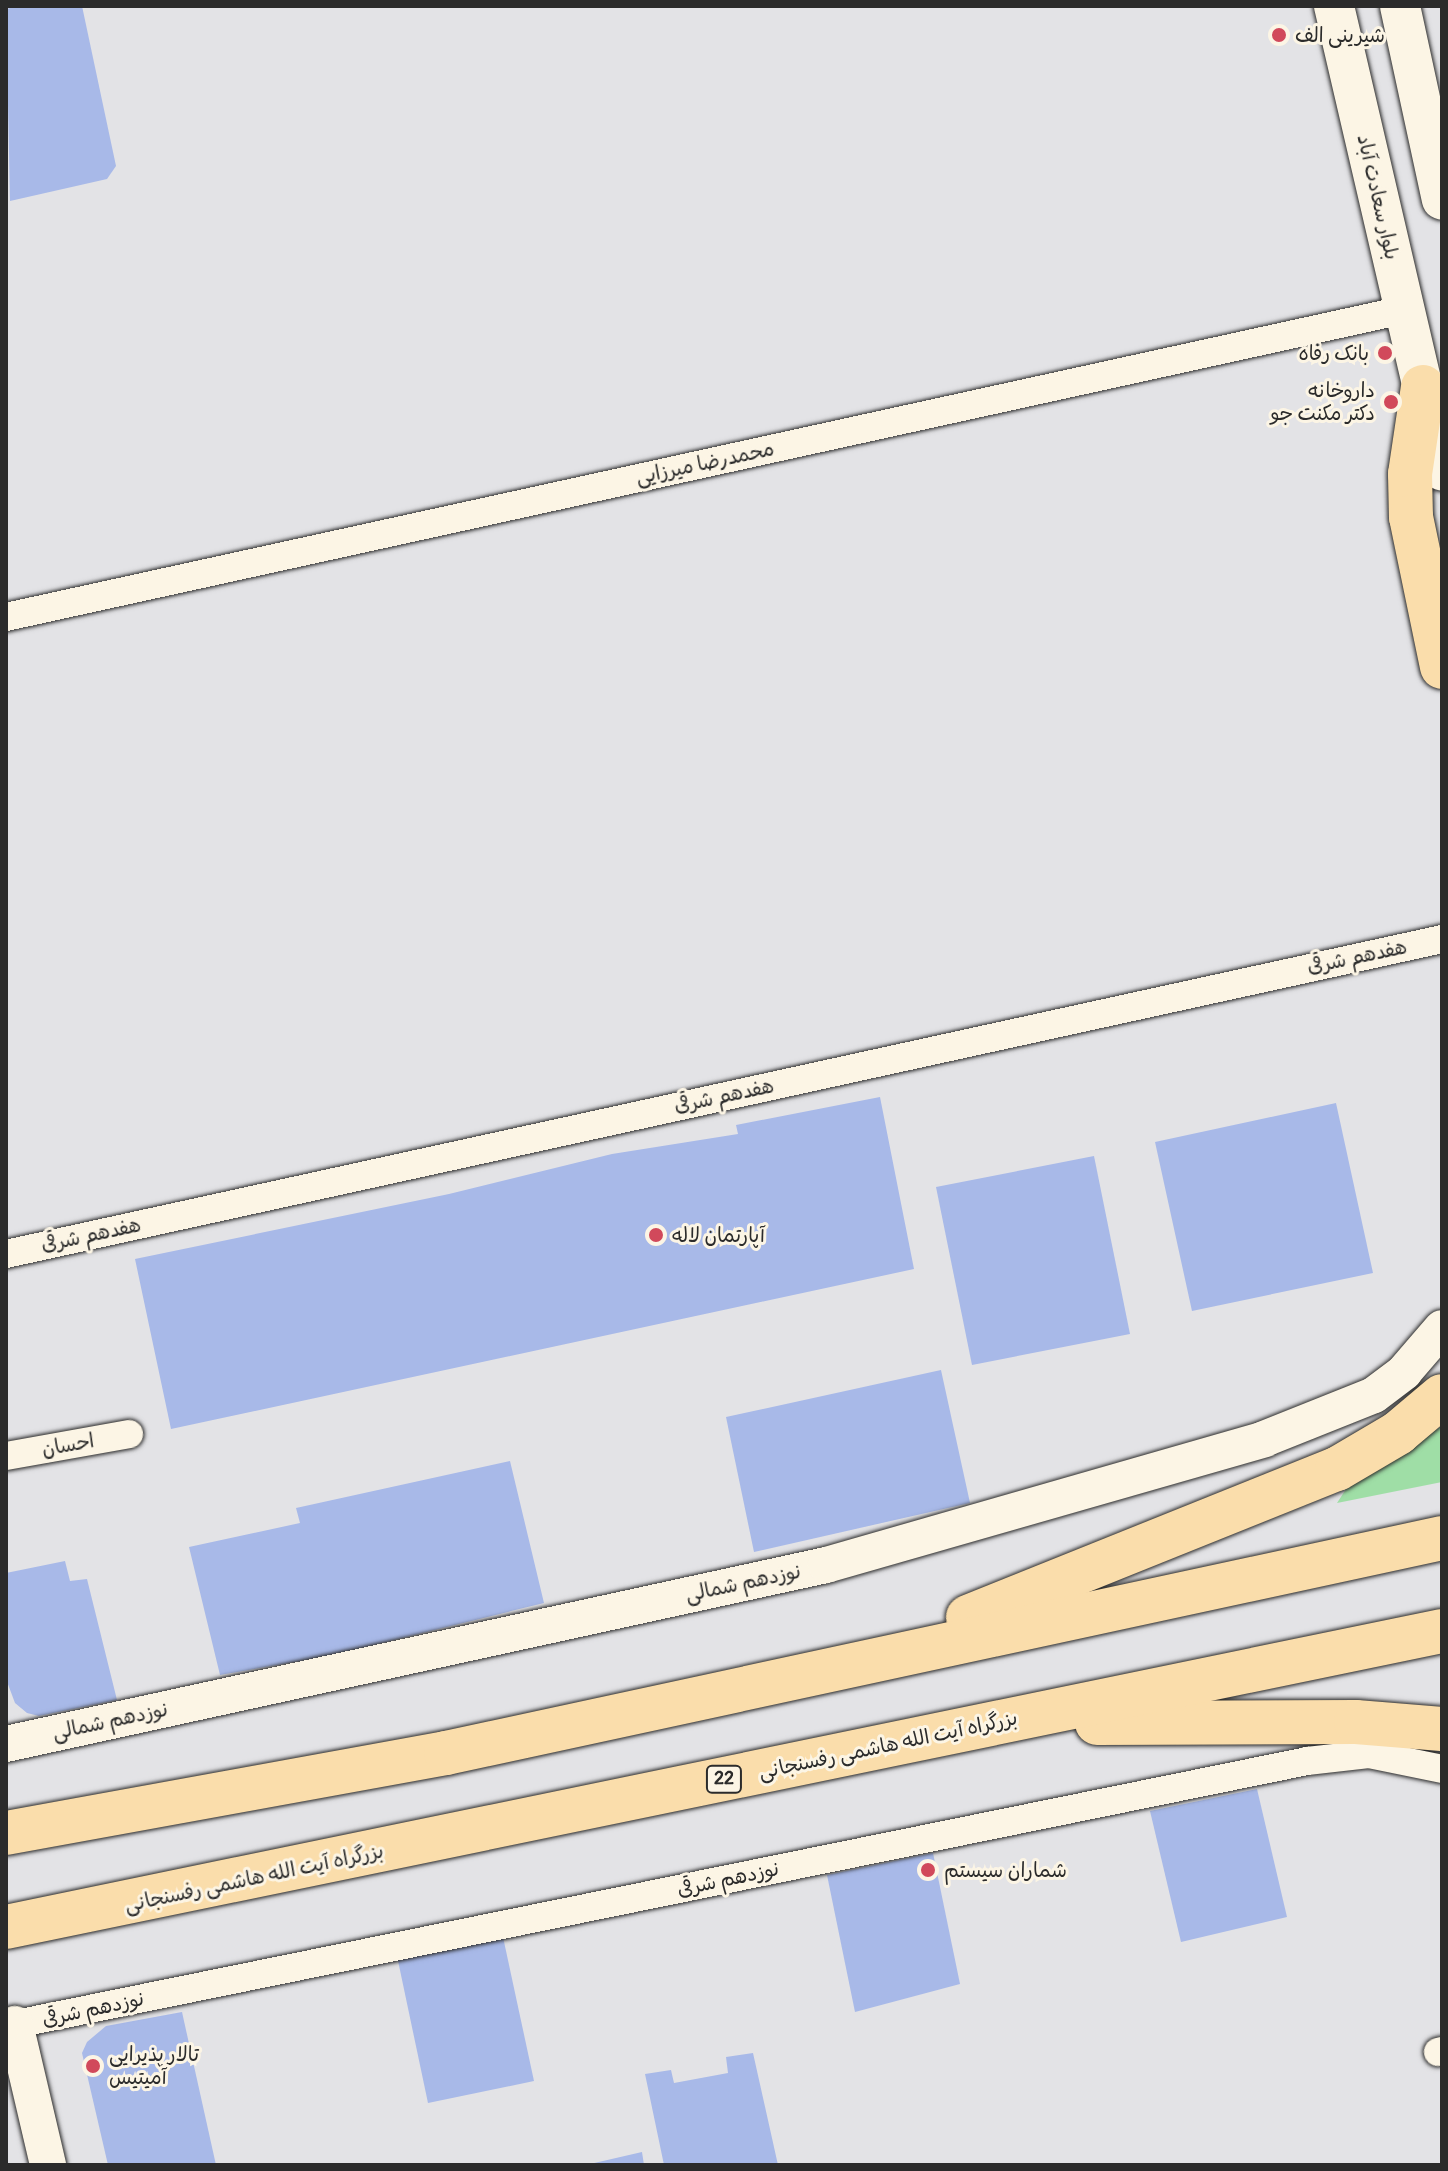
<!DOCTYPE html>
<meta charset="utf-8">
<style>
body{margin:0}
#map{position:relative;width:1448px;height:2171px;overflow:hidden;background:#e3e3e6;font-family:Pangolin,"Playpen Sans Arabic",sans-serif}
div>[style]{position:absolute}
.green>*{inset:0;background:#9fdea6}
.building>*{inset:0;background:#a8b9e8}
.roads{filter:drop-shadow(0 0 2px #2b2b2b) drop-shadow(0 0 2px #2b2b2b)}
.minor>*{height:28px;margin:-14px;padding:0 14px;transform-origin:14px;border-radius:14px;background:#fcf5e5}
.tertiary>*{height:36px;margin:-18px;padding:0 18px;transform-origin:18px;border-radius:18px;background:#fcf5e5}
.secondary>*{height:40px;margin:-20px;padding:0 20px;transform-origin:20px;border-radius:20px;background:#fcf5e5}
.trunk>*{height:44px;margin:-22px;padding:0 22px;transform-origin:22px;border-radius:22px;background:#faddab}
.dots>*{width:22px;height:22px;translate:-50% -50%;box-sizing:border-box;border:4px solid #fcf5e5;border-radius:50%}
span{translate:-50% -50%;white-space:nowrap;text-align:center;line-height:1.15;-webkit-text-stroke:6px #fcf5e5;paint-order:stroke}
.shield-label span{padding:2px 6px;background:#fcf5e5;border:2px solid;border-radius:6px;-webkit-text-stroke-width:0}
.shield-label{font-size:18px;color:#2b2b2b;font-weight:700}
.poi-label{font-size:20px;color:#2b2b2b}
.left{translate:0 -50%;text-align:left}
.right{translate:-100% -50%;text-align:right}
.street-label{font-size:20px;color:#2b2b2b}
.frame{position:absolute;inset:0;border:8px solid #2b2b2b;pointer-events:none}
</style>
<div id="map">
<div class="green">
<div style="clip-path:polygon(1442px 1426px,1442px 1482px,1337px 1503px,1348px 1486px)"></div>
</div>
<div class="building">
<div style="clip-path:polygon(19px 6px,82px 6px,116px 166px,107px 179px,10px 201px,6px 9px)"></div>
<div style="clip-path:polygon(880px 1097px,914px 1269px,171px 1429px,135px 1259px,449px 1194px,612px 1154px,738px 1134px,736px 1125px)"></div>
<div style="clip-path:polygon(1336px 1103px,1373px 1273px,1192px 1311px,1155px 1142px)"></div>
<div style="clip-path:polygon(1094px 1156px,1130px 1334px,972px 1365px,936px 1187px)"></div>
<div style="clip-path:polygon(941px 1370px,970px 1503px,754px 1552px,726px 1417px)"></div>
<div style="clip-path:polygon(510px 1461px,544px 1603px,329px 1656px,220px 1675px,189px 1547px,300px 1523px,296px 1508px)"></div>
<div style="clip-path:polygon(65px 1561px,70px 1581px,87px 1579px,117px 1700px,39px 1716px,27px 1713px,15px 1703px,6px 1679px,6px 1573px)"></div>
<div style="clip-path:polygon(1257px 1789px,1287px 1917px,1181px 1942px,1150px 1811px)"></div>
<div style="clip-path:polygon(933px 1853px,960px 1984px,855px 2012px,827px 1875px)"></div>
<div style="clip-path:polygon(503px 1937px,534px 2081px,428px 2103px,397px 1956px)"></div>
<div style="clip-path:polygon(182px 2012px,216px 2165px,108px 2165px,82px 2053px,87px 2042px,106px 2026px)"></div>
<div style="clip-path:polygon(753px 2053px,778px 2165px,664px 2165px,645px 2074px,671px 2070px,674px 2083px,728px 2073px,726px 2057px)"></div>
<div style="clip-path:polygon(642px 2152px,644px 2165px,590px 2165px,590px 2164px)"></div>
</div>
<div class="roads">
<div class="minor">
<div style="left:6px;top:617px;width:1431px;rotate:-12.39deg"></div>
<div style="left:6px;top:1254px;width:1470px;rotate:-12.37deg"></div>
<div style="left:6px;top:1456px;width:125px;rotate:-10.1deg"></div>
<div style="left:6px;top:2026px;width:1328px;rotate:-11.51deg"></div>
<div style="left:1307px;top:1761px;width:62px;rotate:-6.4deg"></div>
<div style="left:1369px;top:1754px;width:75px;rotate:11.6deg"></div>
<div style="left:1438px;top:2052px;width:4px;rotate:-14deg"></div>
</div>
<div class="tertiary">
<div style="left:6px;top:1744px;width:839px;rotate:-12.31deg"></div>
<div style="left:826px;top:1565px;width:456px;rotate:-16deg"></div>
<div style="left:1264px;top:1439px;width:118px;rotate:-21.8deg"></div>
<div style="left:1374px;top:1395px;width:38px;rotate:-37deg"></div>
<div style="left:1404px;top:1372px;width:58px;rotate:-49.2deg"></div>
<div style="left:15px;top:2024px;width:145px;rotate:76.8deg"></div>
</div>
<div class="secondary">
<div style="left:1334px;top:6px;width:477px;rotate:76.9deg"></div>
<div style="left:1400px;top:6px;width:198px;rotate:77.8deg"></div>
</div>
<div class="trunk">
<div style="left:1423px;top:387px;width:88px;rotate:98.5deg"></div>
<div style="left:1410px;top:474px;width:43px;rotate:88.7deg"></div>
<div style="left:1411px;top:517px;width:153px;rotate:78.3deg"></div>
<div style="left:968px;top:1617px;width:398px;rotate:-21.9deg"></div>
<div style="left:1337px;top:1469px;width:71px;rotate:-30.5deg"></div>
<div style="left:1398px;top:1433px;width:57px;rotate:-40.1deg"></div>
<div style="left:1097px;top:1723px;width:259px;rotate:-0.2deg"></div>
<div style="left:1356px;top:1722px;width:86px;rotate:4.7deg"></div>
<div style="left:6px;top:1833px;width:447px;rotate:-10.3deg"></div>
<div style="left:446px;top:1753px;width:1019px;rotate:-12.18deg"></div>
<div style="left:6px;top:1927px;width:1466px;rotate:-11.65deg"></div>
</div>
</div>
<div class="dots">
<div style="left:1279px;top:35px;background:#d1495b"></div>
<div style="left:1385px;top:353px;background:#d1495b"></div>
<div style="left:1391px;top:402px;background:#d1495b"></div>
<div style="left:656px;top:1235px;background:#d1495b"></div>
<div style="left:928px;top:1870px;background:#d1495b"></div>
<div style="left:93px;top:2066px;background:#d1495b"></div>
</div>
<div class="shield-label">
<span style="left:724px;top:1779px">22</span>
</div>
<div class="poi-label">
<span class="left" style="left:1295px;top:35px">شیرینی الف</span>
<span class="right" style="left:1369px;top:353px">بانک رفاه</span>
<span class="right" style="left:1375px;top:402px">داروخانه<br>دکتر مکنت جو</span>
<span class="left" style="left:672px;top:1235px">آپارتمان لاله</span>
<span class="left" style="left:944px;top:1870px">شماران سیستم</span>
<span class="left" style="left:109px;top:2066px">تالار پذیرایی<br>آمیتیس</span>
</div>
<div class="street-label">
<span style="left:1378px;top:197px;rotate:77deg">بلوار سعادت آباد</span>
<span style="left:705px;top:463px;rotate:-12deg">محمدرضا میرزایی</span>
<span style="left:1357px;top:957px;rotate:-12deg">هفدهم شرقی</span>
<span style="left:724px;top:1096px;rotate:-12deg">هفدهم شرقی</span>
<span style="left:91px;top:1235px;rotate:-12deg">هفدهم شرقی</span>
<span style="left:68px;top:1445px;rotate:-10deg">احسان</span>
<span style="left:743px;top:1583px;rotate:-12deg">نوزدهم شمالی</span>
<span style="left:110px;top:1721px;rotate:-12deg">نوزدهم شمالی</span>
<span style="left:888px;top:1745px;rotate:-12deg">بزرگراه آیت الله هاشمی رفسنجانی</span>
<span style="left:254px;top:1878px;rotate:-12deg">بزرگراه آیت الله هاشمی رفسنجانی</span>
<span style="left:728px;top:1879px;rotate:-12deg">نوزدهم شرقی</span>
<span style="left:93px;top:2009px;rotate:-12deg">نوزدهم شرقی</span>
</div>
<div class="frame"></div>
</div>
